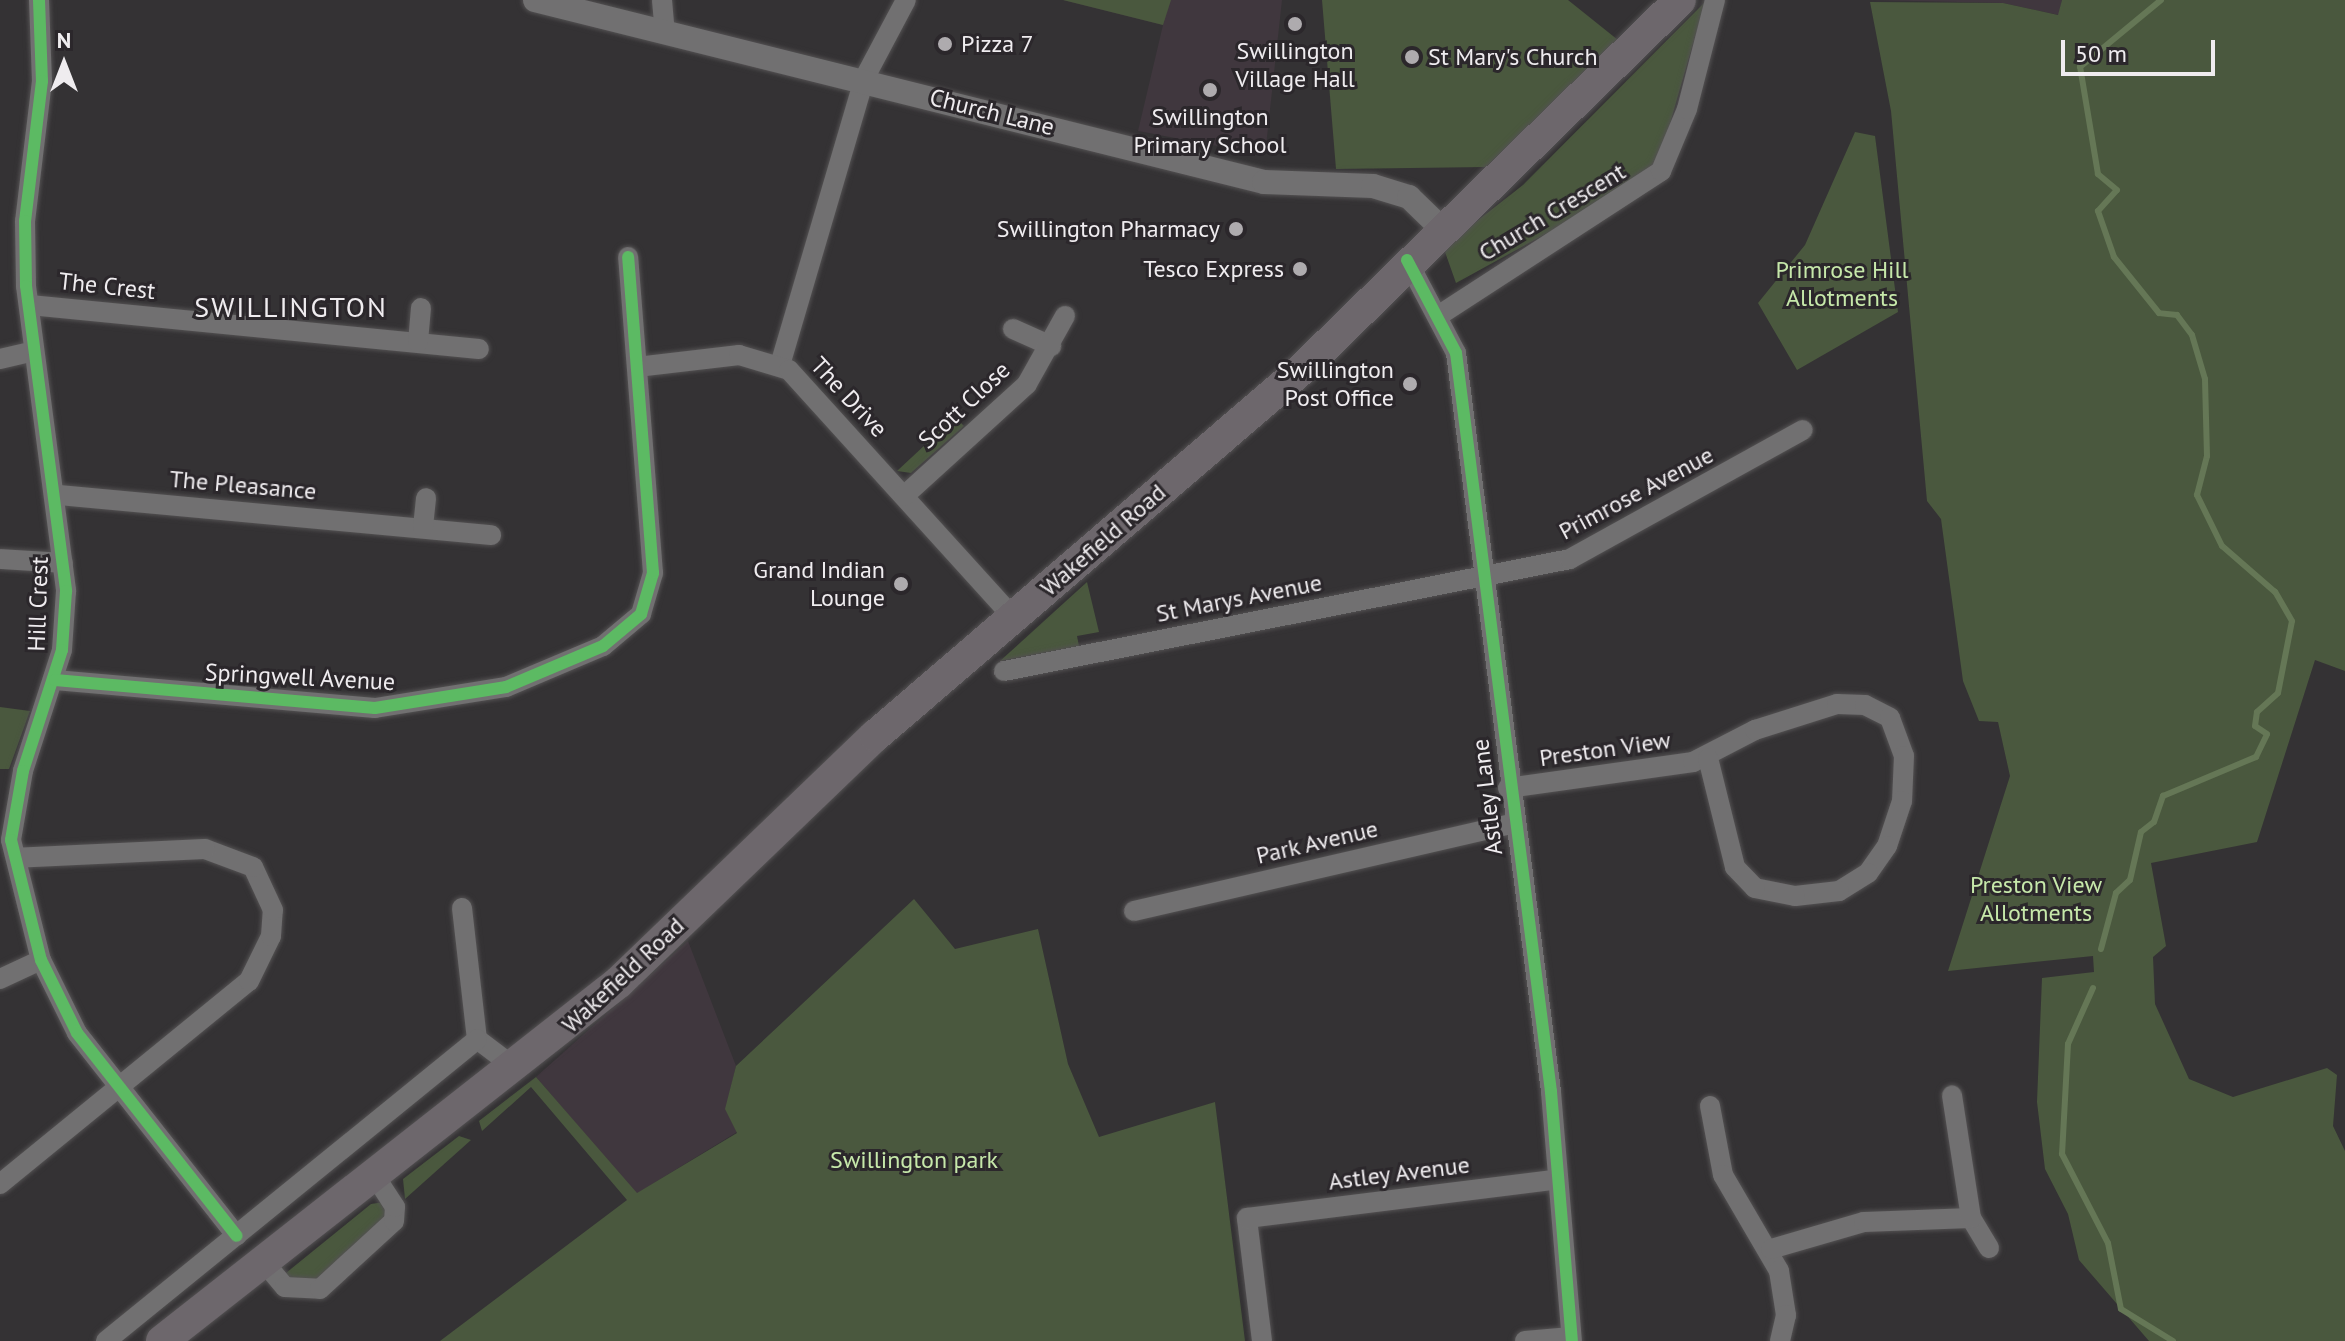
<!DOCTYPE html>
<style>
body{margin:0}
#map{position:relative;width:2345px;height:1341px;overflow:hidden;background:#343234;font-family:"PT Sans",sans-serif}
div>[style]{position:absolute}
.built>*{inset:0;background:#40373e}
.green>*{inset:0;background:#4a583e}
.stream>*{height:6px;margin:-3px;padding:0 3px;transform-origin:3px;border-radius:3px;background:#657756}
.roads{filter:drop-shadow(0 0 2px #535152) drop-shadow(0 0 2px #535152)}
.minor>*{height:20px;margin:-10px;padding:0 10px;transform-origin:10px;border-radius:10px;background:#717071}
.tertiary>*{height:24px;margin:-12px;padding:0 12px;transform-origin:12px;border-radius:12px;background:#717071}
.primary>*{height:32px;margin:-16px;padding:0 16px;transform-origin:16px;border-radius:16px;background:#6d676c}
.cycleway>*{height:12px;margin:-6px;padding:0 6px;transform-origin:6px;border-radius:6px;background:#5cba63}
.dots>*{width:22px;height:22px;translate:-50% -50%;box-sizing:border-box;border:4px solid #2b272b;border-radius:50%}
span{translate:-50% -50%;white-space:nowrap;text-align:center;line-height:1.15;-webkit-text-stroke:6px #2b272b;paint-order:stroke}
.poi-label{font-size:24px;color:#efecef}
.left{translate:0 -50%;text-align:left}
.right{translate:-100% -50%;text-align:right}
.street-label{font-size:24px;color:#efecef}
.park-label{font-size:24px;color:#c6e8aa}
.quarter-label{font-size:28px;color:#efecef;letter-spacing:2px}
.north{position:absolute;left:24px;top:24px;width:80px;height:80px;-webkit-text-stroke:6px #2b272b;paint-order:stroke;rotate:0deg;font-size:22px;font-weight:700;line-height:32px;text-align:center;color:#efecef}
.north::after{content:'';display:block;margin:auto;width:28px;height:36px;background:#efecef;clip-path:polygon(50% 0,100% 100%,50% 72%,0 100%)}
.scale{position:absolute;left:2061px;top:40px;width:154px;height:36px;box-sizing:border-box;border:4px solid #efecef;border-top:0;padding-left:10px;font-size:24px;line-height:28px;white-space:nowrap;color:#efecef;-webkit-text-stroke:6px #2b272b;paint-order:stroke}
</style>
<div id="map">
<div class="built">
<div style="clip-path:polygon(1063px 0,1282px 0,1265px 155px,1138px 131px,1163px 25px)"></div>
<div style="clip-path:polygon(1870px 0,2062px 0,2059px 15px,2003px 3px)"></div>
<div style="clip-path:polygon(688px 941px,736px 1066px,726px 1109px,737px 1132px,636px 1194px,536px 1077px)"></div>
</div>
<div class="green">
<div style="clip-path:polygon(1063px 0,1171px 0,1163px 25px)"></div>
<div style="clip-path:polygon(1322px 0,1568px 0,1618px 40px,1486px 167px,1336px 169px)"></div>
<div style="clip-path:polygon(2062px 0,2345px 0,2345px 671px,2315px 660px,2257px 842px,2151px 863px,2166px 946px,2153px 957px,2155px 1004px,2189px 1079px,2233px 1097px,2327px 1068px,2337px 1075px,2333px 1126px,2345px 1151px,2345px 1341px,2149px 1341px,2079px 1260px,2068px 1214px,2045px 1169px,2037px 1102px,2042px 978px,2094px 972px,2093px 956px,1948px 971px,2010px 776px,1998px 722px,1979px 721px,1963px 681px,1941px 519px,1927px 501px,1891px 111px,1870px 2px,2003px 3px,2058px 15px)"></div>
<div style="clip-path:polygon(1705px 2px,1661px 155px,1633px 186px,1456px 283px,1445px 252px,1450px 242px,1523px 185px)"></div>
<div style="clip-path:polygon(1855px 132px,1875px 136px,1898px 312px,1797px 370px,1758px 303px,1805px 245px)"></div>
<div style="clip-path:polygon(955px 417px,964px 426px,911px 473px,897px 471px)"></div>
<div style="clip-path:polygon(1087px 582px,1099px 632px,1077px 636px,1079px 646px,1000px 661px)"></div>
<div style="clip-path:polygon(0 707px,30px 711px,9px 769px,0 769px)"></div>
<div style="clip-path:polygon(914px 899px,955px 949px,1038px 929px,1068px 1064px,1099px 1137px,1215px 1102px,1245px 1341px,440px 1341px,627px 1200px,531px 1087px,482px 1131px,479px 1121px,536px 1077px,637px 1193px,737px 1133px,725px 1109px,736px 1066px)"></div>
<div style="clip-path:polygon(459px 1136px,471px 1140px,405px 1199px,403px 1179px)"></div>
<div style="clip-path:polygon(384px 1202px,387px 1215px,316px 1281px,296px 1285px,286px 1273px,371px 1204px)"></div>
</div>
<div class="stream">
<div style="left:2101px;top:949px;width:58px;rotate:-75deg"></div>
<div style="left:2116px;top:893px;width:19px;rotate:-43deg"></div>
<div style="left:2130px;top:880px;width:49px;rotate:-77.1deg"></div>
<div style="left:2141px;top:832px;width:16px;rotate:-38deg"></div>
<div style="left:2154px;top:822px;width:28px;rotate:-71deg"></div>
<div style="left:2163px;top:796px;width:101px;rotate:-22.8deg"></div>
<div style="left:2256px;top:757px;width:25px;rotate:-64deg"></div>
<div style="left:2267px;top:734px;width:14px;rotate:-146deg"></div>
<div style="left:2255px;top:726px;width:14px;rotate:-82deg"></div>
<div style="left:2257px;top:712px;width:28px;rotate:-42deg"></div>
<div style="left:2278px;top:693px;width:73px;rotate:-79deg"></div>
<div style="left:2292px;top:621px;width:34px;rotate:-120deg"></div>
<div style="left:2275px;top:592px;width:70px;rotate:-139deg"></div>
<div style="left:2222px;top:546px;width:57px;rotate:-116.1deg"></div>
<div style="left:2197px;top:495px;width:40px;rotate:-75.6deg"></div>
<div style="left:2207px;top:456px;width:77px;rotate:-91.5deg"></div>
<div style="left:2205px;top:379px;width:46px;rotate:-106.5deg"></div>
<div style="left:2192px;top:335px;width:25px;rotate:-127deg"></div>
<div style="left:2177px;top:315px;width:18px;rotate:-174deg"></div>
<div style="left:2159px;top:313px;width:72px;rotate:-128.8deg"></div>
<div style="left:2114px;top:257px;width:49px;rotate:-109.2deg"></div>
<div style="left:2098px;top:211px;width:28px;rotate:-48deg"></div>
<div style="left:2117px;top:190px;width:25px;rotate:-140deg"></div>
<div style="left:2098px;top:174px;width:109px;rotate:-99.5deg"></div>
<div style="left:2080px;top:67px;width:105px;rotate:-39.6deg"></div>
<div style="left:2093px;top:988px;width:61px;rotate:114.1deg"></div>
<div style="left:2068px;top:1044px;width:110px;rotate:93.1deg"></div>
<div style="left:2062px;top:1154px;width:100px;rotate:62.7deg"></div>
<div style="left:2108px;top:1243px;width:67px;rotate:78.9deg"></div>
<div style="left:2121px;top:1309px;width:61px;rotate:31.6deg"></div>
</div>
<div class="roads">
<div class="minor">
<div style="left:39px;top:0;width:81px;rotate:87.9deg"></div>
<div style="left:42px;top:81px;width:141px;rotate:96.9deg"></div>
<div style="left:25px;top:221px;width:65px;rotate:89.1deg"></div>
<div style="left:26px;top:286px;width:308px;rotate:82.5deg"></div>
<div style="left:66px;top:591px;width:59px;rotate:93.9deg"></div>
<div style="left:62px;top:650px;width:127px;rotate:107.9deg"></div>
<div style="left:23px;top:771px;width:70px;rotate:99.9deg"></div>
<div style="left:11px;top:840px;width:124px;rotate:76deg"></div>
<div style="left:41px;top:960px;width:81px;rotate:63.7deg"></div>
<div style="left:77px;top:1033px;width:258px;rotate:51.8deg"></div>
<div style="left:662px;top:0;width:33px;rotate:85deg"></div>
<div style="left:1407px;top:260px;width:105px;rotate:62.2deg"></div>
<div style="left:1456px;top:353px;width:745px;rotate:82.67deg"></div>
<div style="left:1551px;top:1092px;width:250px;rotate:85.2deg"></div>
<div style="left:30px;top:305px;width:451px;rotate:5.6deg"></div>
<div style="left:1438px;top:316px;width:266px;rotate:-33deg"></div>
<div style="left:1661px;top:171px;width:67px;rotate:-67.2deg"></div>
<div style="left:1687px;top:109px;width:113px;rotate:-75.6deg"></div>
<div style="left:1013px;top:329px;width:42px;rotate:24.1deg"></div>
<div style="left:418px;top:342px;width:34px;rotate:-85deg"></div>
<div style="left:0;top:359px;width:32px;rotate:-13deg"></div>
<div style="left:780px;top:365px;width:298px;rotate:-73.6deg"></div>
<div style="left:864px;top:79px;width:89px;rotate:-62deg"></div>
<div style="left:637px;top:367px;width:103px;rotate:-6.7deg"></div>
<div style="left:739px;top:355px;width:52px;rotate:16.7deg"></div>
<div style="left:789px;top:370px;width:333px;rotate:47.8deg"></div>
<div style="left:59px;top:495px;width:434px;rotate:5.3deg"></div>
<div style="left:904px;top:496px;width:166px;rotate:-42.3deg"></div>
<div style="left:1027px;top:384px;width:78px;rotate:-60.8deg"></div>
<div style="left:423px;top:527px;width:29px;rotate:-84deg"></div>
<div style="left:0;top:559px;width:63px;rotate:3.6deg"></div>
<div style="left:1004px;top:671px;width:577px;rotate:-11.19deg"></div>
<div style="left:1570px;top:559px;width:266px;rotate:-29deg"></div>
<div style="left:55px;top:680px;width:321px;rotate:5deg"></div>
<div style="left:375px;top:708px;width:133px;rotate:-9.1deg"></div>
<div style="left:506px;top:687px;width:105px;rotate:-22.9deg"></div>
<div style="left:603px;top:646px;width:50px;rotate:-40.1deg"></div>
<div style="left:641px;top:614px;width:43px;rotate:-73.7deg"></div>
<div style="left:653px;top:573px;width:317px;rotate:-94.5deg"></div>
<div style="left:1508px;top:788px;width:187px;rotate:-8deg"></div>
<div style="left:1693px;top:762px;width:70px;rotate:-27.3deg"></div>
<div style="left:1755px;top:730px;width:86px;rotate:-17.6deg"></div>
<div style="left:1837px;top:704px;width:28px;rotate:2deg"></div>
<div style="left:1865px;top:705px;width:28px;rotate:27deg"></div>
<div style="left:1890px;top:718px;width:40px;rotate:69.8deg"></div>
<div style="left:1904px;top:756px;width:45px;rotate:92.5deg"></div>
<div style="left:1902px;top:801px;width:47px;rotate:108.4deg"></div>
<div style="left:1887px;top:846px;width:33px;rotate:125deg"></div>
<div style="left:1868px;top:873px;width:34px;rotate:148deg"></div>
<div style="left:1839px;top:891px;width:44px;rotate:173.5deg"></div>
<div style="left:1795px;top:896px;width:41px;rotate:-168.7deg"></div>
<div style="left:1755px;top:888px;width:29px;rotate:-134deg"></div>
<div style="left:1735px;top:867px;width:112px;rotate:-103.9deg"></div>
<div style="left:462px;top:908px;width:132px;rotate:83.5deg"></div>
<div style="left:477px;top:1039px;width:46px;rotate:37.1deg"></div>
<div style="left:1134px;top:911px;width:388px;rotate:-13deg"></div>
<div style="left:0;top:979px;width:45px;rotate:-24.9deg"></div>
<div style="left:1710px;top:1106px;width:70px;rotate:79.3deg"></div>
<div style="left:1723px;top:1175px;width:111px;rotate:59.7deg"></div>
<div style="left:1779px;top:1271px;width:45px;rotate:81deg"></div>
<div style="left:1786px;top:1315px;width:27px;rotate:103deg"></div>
<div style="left:0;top:1184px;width:321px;rotate:-39.2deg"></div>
<div style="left:249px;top:981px;width:50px;rotate:-63.9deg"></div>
<div style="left:271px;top:936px;width:26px;rotate:-86deg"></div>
<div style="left:273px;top:910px;width:47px;rotate:-114.9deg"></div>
<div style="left:253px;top:867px;width:51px;rotate:-159.4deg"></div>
<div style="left:205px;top:849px;width:188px;rotate:177.3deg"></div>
<div style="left:1971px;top:1218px;width:35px;rotate:59deg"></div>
<div style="left:1771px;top:1249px;width:97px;rotate:-16.2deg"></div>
<div style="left:1864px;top:1222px;width:107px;rotate:-2.1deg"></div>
<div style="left:1971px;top:1218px;width:124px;rotate:-98.8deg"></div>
<div style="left:263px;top:1261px;width:34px;rotate:50deg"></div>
<div style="left:285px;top:1287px;width:35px;rotate:3deg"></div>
<div style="left:320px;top:1289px;width:100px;rotate:-42.6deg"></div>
<div style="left:394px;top:1221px;width:14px;rotate:-86deg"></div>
<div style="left:395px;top:1207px;width:38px;rotate:-123deg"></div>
<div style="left:106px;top:1341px;width:478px;rotate:-39.1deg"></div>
<div style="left:1262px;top:1341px;width:124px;rotate:-97deg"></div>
<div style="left:1247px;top:1218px;width:313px;rotate:-7.1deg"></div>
<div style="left:1525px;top:1341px;width:46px;rotate:-5deg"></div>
</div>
<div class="tertiary">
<div style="left:535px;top:0;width:751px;rotate:14.02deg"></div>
<div style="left:1264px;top:182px;width:109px;rotate:2.1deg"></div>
<div style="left:1373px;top:186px;width:38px;rotate:17deg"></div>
<div style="left:1409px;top:197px;width:43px;rotate:44.1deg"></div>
</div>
<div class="primary">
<div style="left:162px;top:1341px;width:581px;rotate:-38.15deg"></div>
<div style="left:619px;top:982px;width:355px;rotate:-43.9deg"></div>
<div style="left:875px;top:736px;width:563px;rotate:-40.68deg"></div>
<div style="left:1302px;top:369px;width:528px;rotate:-44.31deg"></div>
</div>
</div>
<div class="cycleway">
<div style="left:39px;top:0;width:81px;rotate:87.9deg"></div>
<div style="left:42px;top:81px;width:141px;rotate:96.9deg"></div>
<div style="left:25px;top:221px;width:65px;rotate:89.1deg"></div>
<div style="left:26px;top:286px;width:308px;rotate:82.5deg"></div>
<div style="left:66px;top:591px;width:59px;rotate:93.9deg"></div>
<div style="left:62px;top:650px;width:127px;rotate:107.9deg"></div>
<div style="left:23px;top:771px;width:70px;rotate:99.9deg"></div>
<div style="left:11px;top:840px;width:124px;rotate:76deg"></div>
<div style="left:41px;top:960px;width:81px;rotate:63.7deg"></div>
<div style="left:77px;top:1033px;width:258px;rotate:51.8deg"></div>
<div style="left:1407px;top:260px;width:105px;rotate:62.2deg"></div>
<div style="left:1456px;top:353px;width:745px;rotate:82.67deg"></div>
<div style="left:1551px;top:1092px;width:250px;rotate:85.2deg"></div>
<div style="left:55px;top:680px;width:321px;rotate:5deg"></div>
<div style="left:375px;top:708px;width:133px;rotate:-9.1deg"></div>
<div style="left:506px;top:687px;width:105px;rotate:-22.9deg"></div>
<div style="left:603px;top:646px;width:50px;rotate:-40.1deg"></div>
<div style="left:641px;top:614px;width:43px;rotate:-73.7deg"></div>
<div style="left:653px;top:573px;width:317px;rotate:-94.5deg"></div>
</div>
<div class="dots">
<div style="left:1295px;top:24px;background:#aeabae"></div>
<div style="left:945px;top:44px;background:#aeabae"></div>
<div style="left:1412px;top:57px;background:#aeabae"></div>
<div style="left:1210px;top:90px;background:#aeabae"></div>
<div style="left:1236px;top:229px;background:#aeabae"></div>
<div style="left:1300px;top:269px;background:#aeabae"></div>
<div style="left:1410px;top:384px;background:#aeabae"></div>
<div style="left:901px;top:584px;background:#aeabae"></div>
</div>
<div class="poi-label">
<span class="left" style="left:961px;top:44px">Pizza 7</span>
<span style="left:1295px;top:65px">Swillington<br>Village Hall</span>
<span class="left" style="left:1428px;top:57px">St Mary's Church</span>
<span style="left:1210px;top:131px">Swillington<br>Primary School</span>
<span class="right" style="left:1220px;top:229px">Swillington Pharmacy</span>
<span class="right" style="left:1284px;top:269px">Tesco Express</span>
<span class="right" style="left:1394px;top:384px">Swillington<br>Post Office</span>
<span class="right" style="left:885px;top:584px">Grand Indian<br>Lounge</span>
</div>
<div class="street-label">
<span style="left:992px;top:112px;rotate:14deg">Church Lane</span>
<span style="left:1552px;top:212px;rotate:-31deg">Church Crescent</span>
<span style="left:107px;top:286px;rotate:6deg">The Crest</span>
<span style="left:849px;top:397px;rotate:47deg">The Drive</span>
<span style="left:964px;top:405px;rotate:-43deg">Scott Close</span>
<span style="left:243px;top:485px;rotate:5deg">The Pleasance</span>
<span style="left:1636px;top:493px;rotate:-28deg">Primrose Avenue</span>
<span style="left:1103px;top:540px;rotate:-41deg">Wakefield Road</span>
<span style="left:1239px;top:598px;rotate:-11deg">St Marys Avenue</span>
<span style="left:38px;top:604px;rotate:-88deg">Hill Crest</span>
<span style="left:300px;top:677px;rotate:3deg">Springwell Avenue</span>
<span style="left:1605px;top:749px;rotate:-8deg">Preston View</span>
<span style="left:1487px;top:797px;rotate:-97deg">Astley Lane</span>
<span style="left:1317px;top:842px;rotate:-13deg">Park Avenue</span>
<span style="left:623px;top:975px;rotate:-43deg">Wakefield Road</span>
<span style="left:1399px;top:1173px;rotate:-7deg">Astley Avenue</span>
</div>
<div class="park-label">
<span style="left:1842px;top:284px">Primrose Hill<br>Allotments</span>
<span style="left:2036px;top:899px">Preston View<br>Allotments</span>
<span style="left:914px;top:1160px">Swillington park</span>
</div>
<div class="quarter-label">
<span style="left:291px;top:307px">SWILLINGTON</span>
</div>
<div class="north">N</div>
<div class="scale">50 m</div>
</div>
